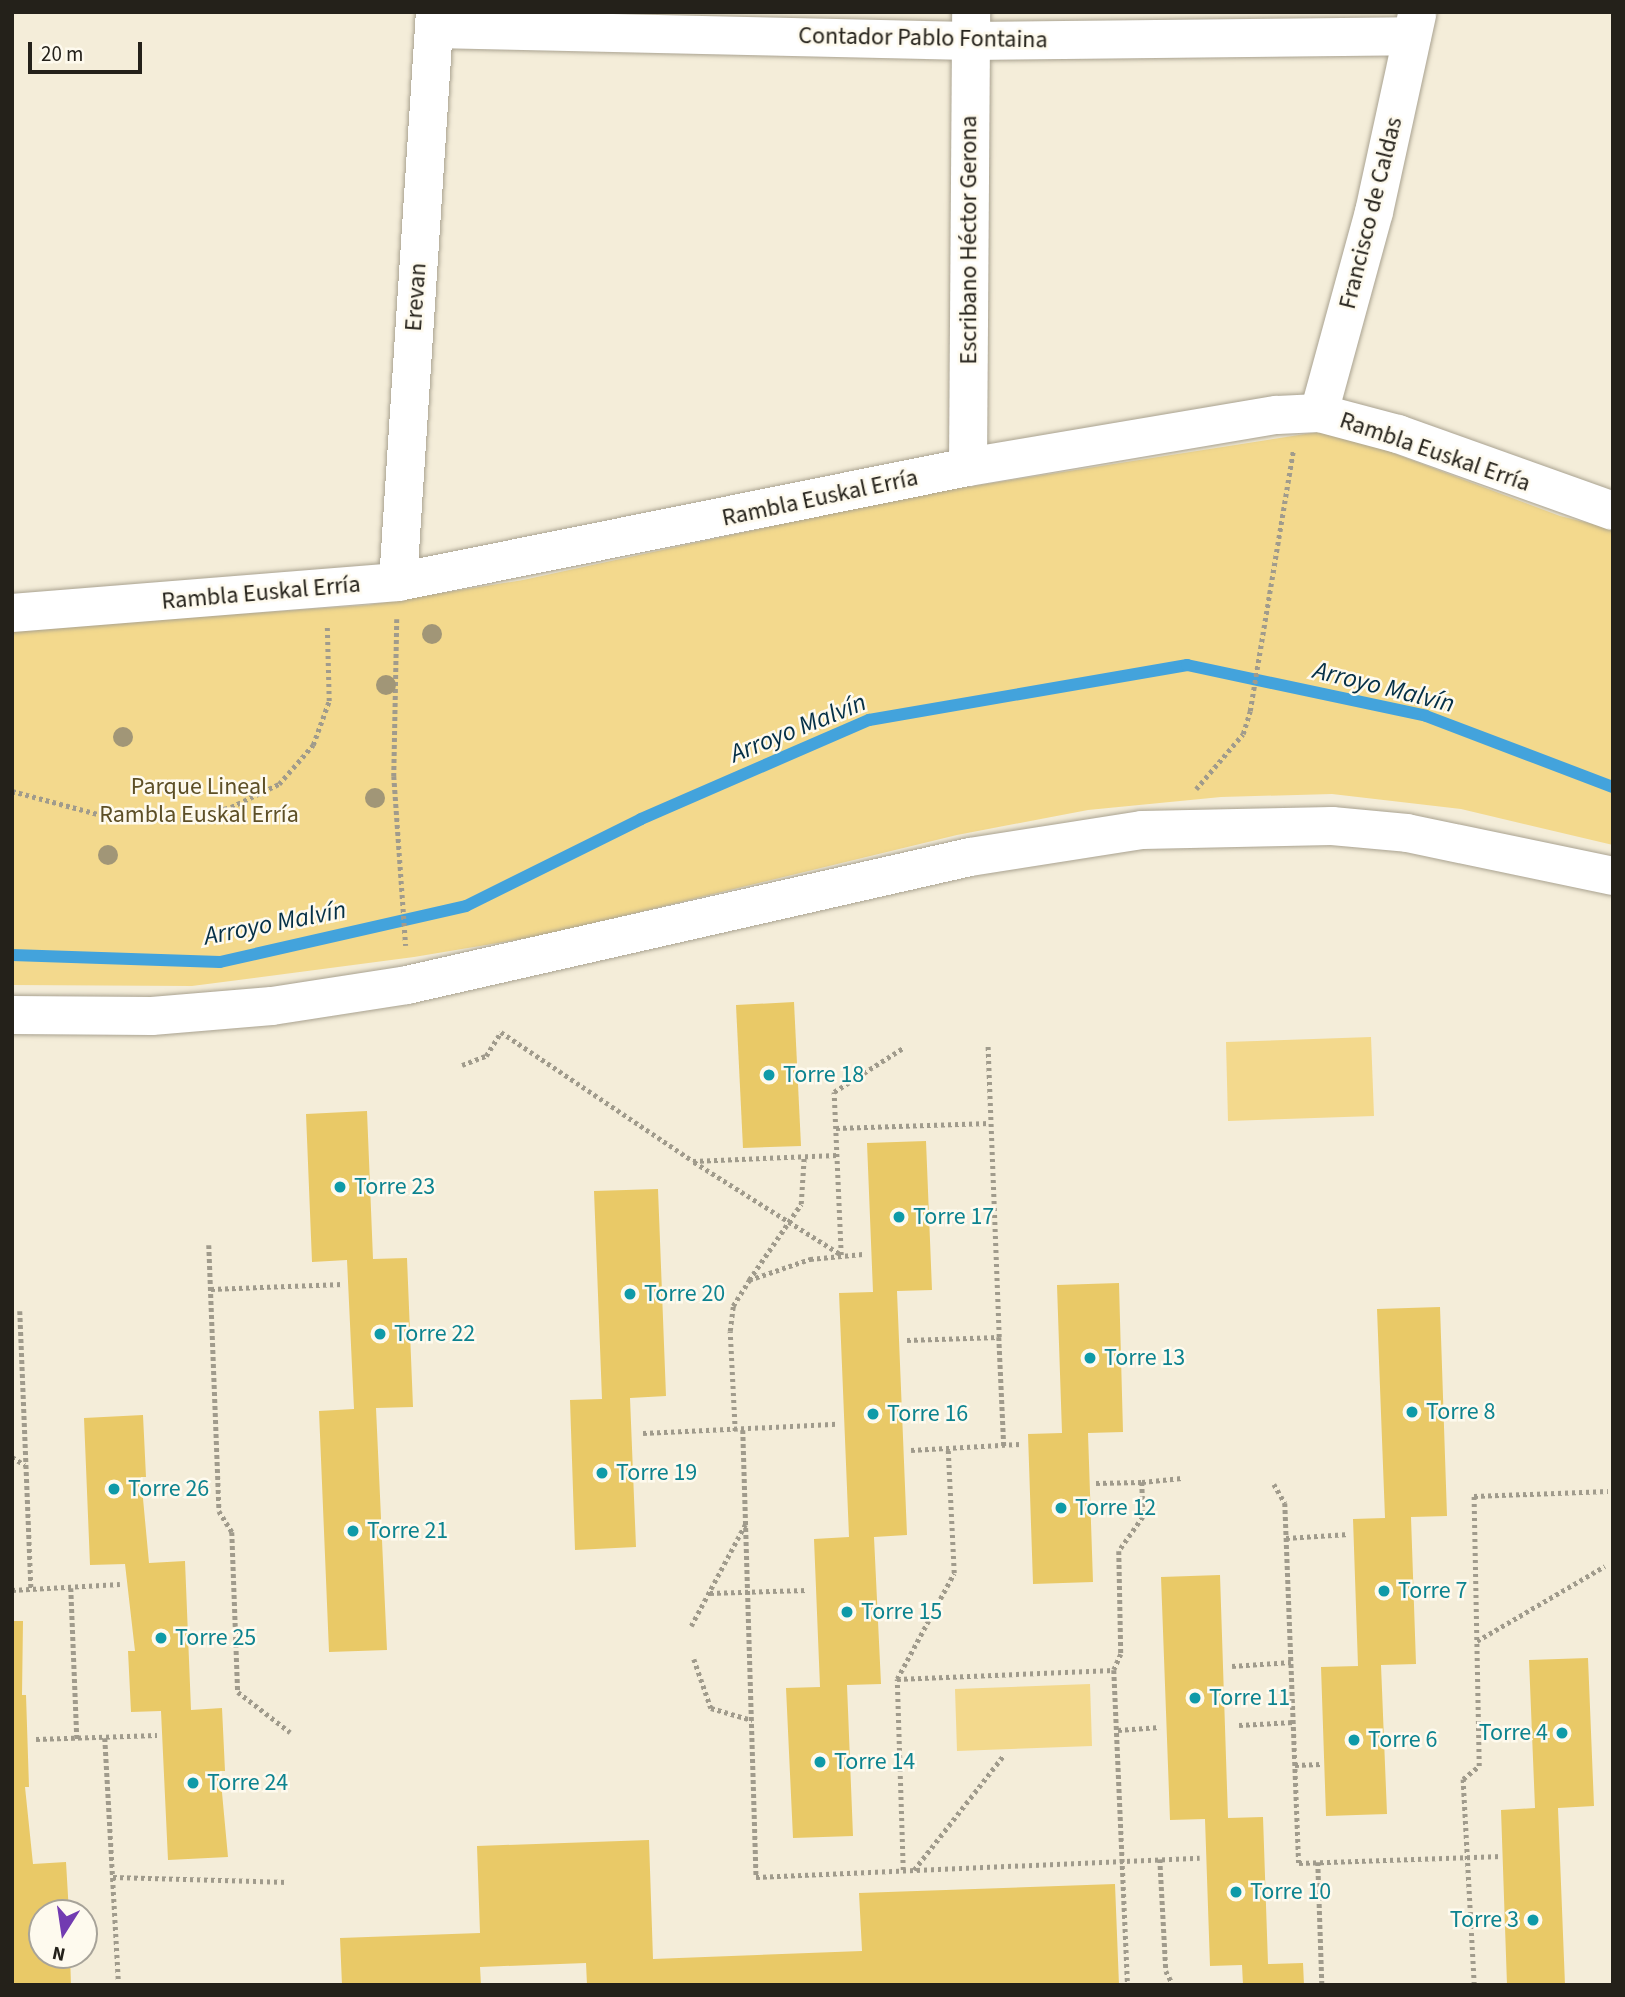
<!DOCTYPE html>
<meta charset="utf-8">
<style>
body{margin:0}
#map{position:relative;width:1625px;height:1997px;overflow:hidden;background:#f4edd9;font-family:"Source Sans 3",sans-serif}
div>[style]{position:absolute}
.green>*{inset:0;background:#f3d98d}
.stream>*{height:12px;margin:-6px;padding:0 6px;transform-origin:6px;border-radius:6px;background:#43a3dc}
.building>*{inset:0;background:#e9c967}
.path>*{height:4.5px;margin-top:-2.25px;transform-origin:0;background:repeating-linear-gradient(90deg,#a09b8c 0 3.5px,transparent 0 7px)}
.roads{filter:drop-shadow(0 0 2px #a9a290) drop-shadow(0 0 2px #a9a290)}
.minor>*{height:38px;margin:-19px;padding:0 19px;transform-origin:19px;border-radius:19px;background:#fff}
.trees>*{width:20px;height:20px;margin:-10px;border-radius:50%;background:#a19677}
.dots>*{width:19px;height:19px;translate:-50% -50%;box-sizing:border-box;border:4px solid #fefaee;border-radius:50%}
span{translate:-50% -50%;white-space:nowrap;text-align:center;line-height:1.15;-webkit-text-stroke:5px #fefaee;paint-order:stroke}
.street-label{font-size:24px;color:#24211a}
.park-label{font-size:24px;color:#5d4f26}
.culture-label{font-size:24px;color:#0d838f}
.left{translate:0 -50%;text-align:left}
.right{translate:-100% -50%;text-align:right}
.water-label{font-size:26px;color:#053047;font-style:italic}
.frame{position:absolute;inset:0;border:14px solid #24211a;pointer-events:none}
.north{position:absolute;left:28px;top:1899px;width:70px;height:70px;box-sizing:border-box;background:#fefaee;border:2px solid #a7a399;border-radius:50%;rotate:192deg;font-size:19px;font-weight:700;line-height:28px;text-align:center;color:#24211a}
.north::after{content:'';display:block;margin:auto;width:24px;height:32px;background:#723bb1;clip-path:polygon(50% 0,100% 100%,50% 72%,0 100%)}
.scale{position:absolute;left:28px;top:42px;width:114px;height:32px;box-sizing:border-box;border:4px solid #24211a;border-top:0;padding-left:9px;font-size:21px;line-height:24px;white-space:nowrap;color:#24211a;-webkit-text-stroke:5px #fefaee;paint-order:stroke}
</style>
<div id="map">
<div class="green">
<div style="clip-path:polygon(1318px 432px,1348px 436px,1560px 516px,1613px 529px,1613px 845px,1461px 809px,1332px 794px,1221px 797px,1088px 810px,957px 835px,545px 935px,414px 957px,192px 986px,12px 985px,12px 630px,368px 605px,523px 580px,916px 495px)"></div>
<div style="clip-path:polygon(1371px 1037px,1374px 1116px,1228px 1121px,1226px 1042px)"></div>
<div style="clip-path:polygon(1090px 1684px,1092px 1746px,957px 1751px,955px 1689px)"></div>
</div>
<div class="stream">
<div style="left:12px;top:955px;width:208px;rotate:1.9deg"></div>
<div style="left:220px;top:962px;width:252px;rotate:-12.8deg"></div>
<div style="left:466px;top:906px;width:195px;rotate:-26.4deg"></div>
<div style="left:641px;top:819px;width:249px;rotate:-23.5deg"></div>
<div style="left:869px;top:720px;width:323px;rotate:-9.8deg"></div>
<div style="left:1187px;top:665px;width:244px;rotate:12deg"></div>
<div style="left:1426px;top:716px;width:200px;rotate:20.8deg"></div>
</div>
<div class="building">
<div style="clip-path:polygon(794px 1002px,801px 1146px,743px 1148px,736px 1005px)"></div>
<div style="clip-path:polygon(367px 1111px,373px 1259px,407px 1258px,413px 1407px,376px 1408px,387px 1650px,329px 1652px,319px 1411px,354px 1409px,347px 1260px,312px 1262px,306px 1114px)"></div>
<div style="clip-path:polygon(926px 1141px,932px 1290px,897px 1291px,907px 1535px,874px 1537px,881px 1684px,847px 1685px,853px 1836px,793px 1838px,786px 1688px,820px 1687px,814px 1539px,849px 1537px,839px 1293px,873px 1292px,867px 1143px)"></div>
<div style="clip-path:polygon(658px 1189px,666px 1396px,630px 1398px,636px 1547px,575px 1550px,570px 1400px,602px 1399px,594px 1191px)"></div>
<div style="clip-path:polygon(1119px 1283px,1123px 1432px,1088px 1433px,1093px 1582px,1033px 1584px,1028px 1434px,1062px 1433px,1057px 1285px)"></div>
<div style="clip-path:polygon(1440px 1307px,1447px 1516px,1411px 1517px,1416px 1664px,1381px 1665px,1387px 1814px,1326px 1816px,1321px 1667px,1358px 1666px,1353px 1519px,1385px 1518px,1377px 1309px)"></div>
<div style="clip-path:polygon(143px 1415px,146px 1477px,141px 1477px,149px 1563px,185px 1561px,191px 1710px,222px 1708px,225px 1771px,220px 1771px,228px 1857px,168px 1860px,161px 1711px,131px 1712px,128px 1651px,135px 1651px,125px 1564px,90px 1565px,84px 1418px)"></div>
<div style="clip-path:polygon(1220px 1575px,1228px 1818px,1263px 1817px,1268px 1964px,1303px 1963px,1304px 1985px,1243px 1985px,1242px 1965px,1210px 1966px,1205px 1819px,1170px 1820px,1161px 1577px)"></div>
<div style="clip-path:polygon(12px 1621px,23px 1621px,22px 1695px,26px 1695px,29px 1787px,25px 1787px,33px 1864px,66px 1862px,69px 1913px,42px 1913px,42px 1955px,70px 1955px,71px 1985px,12px 1985px)"></div>
<div style="clip-path:polygon(1588px 1658px,1594px 1806px,1558px 1808px,1565px 1985px,1507px 1985px,1501px 1810px,1535px 1808px,1529px 1660px)"></div>
<div style="clip-path:polygon(649px 1840px,653px 1959px,862px 1951px,859px 1893px,1115px 1884px,1119px 1985px,587px 1985px,586px 1963px,480px 1967px,481px 1985px,342px 1985px,340px 1938px,480px 1933px,477px 1846px)"></div>
</div>
<div class="path">
<div style="left:397px;top:619px;width:157px;rotate:91.1deg"></div>
<div style="left:394px;top:776px;width:170px;rotate:86deg"></div>
<div style="left:1196px;top:789px;width:72px;rotate:-49.5deg"></div>
<div style="left:1243px;top:734px;width:24px;rotate:-73deg"></div>
<div style="left:1250px;top:711px;width:263px;rotate:-80.6deg"></div>
<div style="left:12px;top:791px;width:116px;rotate:15deg"></div>
<div style="left:124px;top:821px;width:59px;rotate:-1.9deg"></div>
<div style="left:183px;top:819px;width:49px;rotate:-14deg"></div>
<div style="left:231px;top:807px;width:53px;rotate:-25.6deg"></div>
<div style="left:279px;top:784px;width:52px;rotate:-48.9deg"></div>
<div style="left:313px;top:745px;width:47px;rotate:-70deg"></div>
<div style="left:329px;top:701px;width:75px;rotate:-91.5deg"></div>
<div style="left:462px;top:1065px;width:26px;rotate:-21deg"></div>
<div style="left:486px;top:1056px;width:28px;rotate:-58deg"></div>
<div style="left:501px;top:1032px;width:231px;rotate:33.9deg"></div>
<div style="left:693px;top:1161px;width:144px;rotate:-2.4deg"></div>
<div style="left:836px;top:1128px;width:154px;rotate:-1.9deg"></div>
<div style="left:694px;top:1162px;width:173px;rotate:32.2deg"></div>
<div style="left:209px;top:1245px;width:266px;rotate:87.8deg"></div>
<div style="left:219px;top:1511px;width:25px;rotate:58deg"></div>
<div style="left:232px;top:1532px;width:160px;rotate:87.9deg"></div>
<div style="left:238px;top:1692px;width:66px;rotate:37.6deg"></div>
<div style="left:841px;top:1255px;width:163px;rotate:-92.5deg"></div>
<div style="left:834px;top:1092px;width:82px;rotate:-32.5deg"></div>
<div style="left:749px;top:1280px;width:92px;rotate:-55.6deg"></div>
<div style="left:801px;top:1204px;width:48px;rotate:-86.4deg"></div>
<div style="left:211px;top:1289px;width:132px;rotate:-2.2deg"></div>
<div style="left:20px;top:1311px;width:279px;rotate:87.7deg"></div>
<div style="left:999px;top:1337px;width:109px;rotate:87.4deg"></div>
<div style="left:907px;top:1340px;width:92px;rotate:-1.9deg"></div>
<div style="left:999px;top:1337px;width:292px;rotate:-92.2deg"></div>
<div style="left:743px;top:1430px;width:447px;rotate:88.3deg"></div>
<div style="left:756px;top:1877px;width:444px;rotate:-2.5deg"></div>
<div style="left:735px;top:1431px;width:100px;rotate:-92.9deg"></div>
<div style="left:730px;top:1331px;width:25px;rotate:-83deg"></div>
<div style="left:733px;top:1306px;width:31px;rotate:-58deg"></div>
<div style="left:749px;top:1280px;width:65px;rotate:-19deg"></div>
<div style="left:810px;top:1259px;width:53px;rotate:-5.4deg"></div>
<div style="left:643px;top:1433px;width:194px;rotate:-2.7deg"></div>
<div style="left:911px;top:1450px;width:109px;rotate:-3.2deg"></div>
<div style="left:12px;top:1457px;width:15px;rotate:32deg"></div>
<div style="left:1142px;top:1482px;width:40px;rotate:-5.7deg"></div>
<div style="left:1096px;top:1483px;width:46px;rotate:-1.2deg"></div>
<div style="left:1142px;top:1482px;width:35px;rotate:88deg"></div>
<div style="left:1143px;top:1517px;width:42px;rotate:125.2deg"></div>
<div style="left:1119px;top:1551px;width:103px;rotate:88.9deg"></div>
<div style="left:1121px;top:1654px;width:17px;rotate:114deg"></div>
<div style="left:1114px;top:1670px;width:315px;rotate:87.5deg"></div>
<div style="left:1274px;top:1484px;width:22px;rotate:60deg"></div>
<div style="left:1285px;top:1503px;width:360px;rotate:87.8deg"></div>
<div style="left:1299px;top:1863px;width:203px;rotate:-2deg"></div>
<div style="left:1286px;top:1538px;width:63px;rotate:-3.6deg"></div>
<div style="left:71px;top:1588px;width:151px;rotate:87.7deg"></div>
<div style="left:12px;top:1590px;width:108px;rotate:-3.2deg"></div>
<div style="left:710px;top:1593px;width:97px;rotate:-1.8deg"></div>
<div style="left:691px;top:1626px;width:115px;rotate:-61.9deg"></div>
<div style="left:1477px;top:1641px;width:148px;rotate:-30.4deg"></div>
<div style="left:694px;top:1659px;width:52px;rotate:70.9deg"></div>
<div style="left:711px;top:1708px;width:43px;rotate:16.3deg"></div>
<div style="left:1232px;top:1666px;width:59px;rotate:-3.9deg"></div>
<div style="left:897px;top:1679px;width:217px;rotate:-2.4deg"></div>
<div style="left:1239px;top:1725px;width:55px;rotate:-3.1deg"></div>
<div style="left:1118px;top:1730px;width:42px;rotate:-4.1deg"></div>
<div style="left:105px;top:1738px;width:247px;rotate:86.8deg"></div>
<div style="left:36px;top:1739px;width:121px;rotate:-1.9deg"></div>
<div style="left:1295px;top:1765px;width:26px;rotate:-2deg"></div>
<div style="left:1160px;top:1859px;width:112px;rotate:86.9deg"></div>
<div style="left:1166px;top:1971px;width:16px;rotate:63deg"></div>
<div style="left:1318px;top:1862px;width:123px;rotate:88.1deg"></div>
<div style="left:903px;top:1870px;width:191px;rotate:-91.8deg"></div>
<div style="left:897px;top:1679px;width:120px;rotate:-61.7deg"></div>
<div style="left:954px;top:1573px;width:123px;rotate:-92.8deg"></div>
<div style="left:914px;top:1870px;width:145px;rotate:-52deg"></div>
<div style="left:113px;top:1877px;width:175px;rotate:1.6deg"></div>
<div style="left:1474px;top:1985px;width:206px;rotate:-93.1deg"></div>
<div style="left:1463px;top:1779px;width:21px;rotate:-39deg"></div>
<div style="left:1479px;top:1766px;width:270px;rotate:-91.1deg"></div>
<div style="left:1474px;top:1496px;width:134px;rotate:-2.1deg"></div>
</div>
<div class="roads">
<div class="minor">
<div style="left:434px;top:29px;width:536px;rotate:1.28deg"></div>
<div style="left:970px;top:41px;width:442px;rotate:-0.6deg"></div>
<div style="left:1319px;top:413px;width:208px;rotate:-74.7deg"></div>
<div style="left:1374px;top:212px;width:203px;rotate:-77.7deg"></div>
<div style="left:968px;top:467px;width:455px;rotate:-89.6deg"></div>
<div style="left:398px;top:582px;width:571px;rotate:-86.29deg"></div>
<div style="left:12px;top:613px;width:387px;rotate:-4.6deg"></div>
<div style="left:398px;top:582px;width:581px;rotate:-11.41deg"></div>
<div style="left:968px;top:467px;width:313px;rotate:-9.6deg"></div>
<div style="left:1277px;top:415px;width:42px;rotate:-2.7deg"></div>
<div style="left:1319px;top:413px;width:82px;rotate:14.9deg"></div>
<div style="left:1398px;top:434px;width:228px;rotate:19.7deg"></div>
<div style="left:12px;top:1015px;width:140px;rotate:0.4deg"></div>
<div style="left:152px;top:1016px;width:120px;rotate:-4.8deg"></div>
<div style="left:272px;top:1006px;width:137px;rotate:-8.8deg"></div>
<div style="left:407px;top:985px;width:577px;rotate:-12.81deg"></div>
<div style="left:970px;top:857px;width:174px;rotate:-8.9deg"></div>
<div style="left:1142px;top:830px;width:190px;rotate:-1.2deg"></div>
<div style="left:1332px;top:826px;width:75px;rotate:5.3deg"></div>
<div style="left:1407px;top:833px;width:210px;rotate:11.8deg"></div>
</div>
</div>
<div class="trees">
<div style="left:432px;top:634px"></div>
<div style="left:386px;top:685px"></div>
<div style="left:123px;top:737px"></div>
<div style="left:375px;top:798px"></div>
<div style="left:108px;top:855px"></div>
</div>
<div class="dots">
<div style="left:769px;top:1075px;background:#0f9aa8"></div>
<div style="left:340px;top:1187px;background:#0f9aa8"></div>
<div style="left:899px;top:1217px;background:#0f9aa8"></div>
<div style="left:630px;top:1294px;background:#0f9aa8"></div>
<div style="left:380px;top:1334px;background:#0f9aa8"></div>
<div style="left:1090px;top:1358px;background:#0f9aa8"></div>
<div style="left:1412px;top:1412px;background:#0f9aa8"></div>
<div style="left:873px;top:1414px;background:#0f9aa8"></div>
<div style="left:602px;top:1473px;background:#0f9aa8"></div>
<div style="left:114px;top:1489px;background:#0f9aa8"></div>
<div style="left:1061px;top:1508px;background:#0f9aa8"></div>
<div style="left:353px;top:1531px;background:#0f9aa8"></div>
<div style="left:1384px;top:1591px;background:#0f9aa8"></div>
<div style="left:847px;top:1612px;background:#0f9aa8"></div>
<div style="left:161px;top:1638px;background:#0f9aa8"></div>
<div style="left:1195px;top:1698px;background:#0f9aa8"></div>
<div style="left:1562px;top:1733px;background:#0f9aa8"></div>
<div style="left:1354px;top:1740px;background:#0f9aa8"></div>
<div style="left:820px;top:1762px;background:#0f9aa8"></div>
<div style="left:193px;top:1783px;background:#0f9aa8"></div>
<div style="left:1236px;top:1892px;background:#0f9aa8"></div>
<div style="left:1533px;top:1920px;background:#0f9aa8"></div>
</div>
<div class="street-label">
<span style="left:923px;top:38px;rotate:1deg">Contador Pablo Fontaina</span>
<span style="left:1371px;top:213px;rotate:-76deg">Francisco de Caldas</span>
<span style="left:969px;top:240px;rotate:-90deg">Escribano Héctor Gerona</span>
<span style="left:416px;top:297px;rotate:-86deg">Erevan</span>
<span style="left:1435px;top:452px;rotate:19deg">Rambla Euskal Erría</span>
<span style="left:820px;top:498px;rotate:-12deg">Rambla Euskal Erría</span>
<span style="left:261px;top:593px;rotate:-5deg">Rambla Euskal Erría</span>
</div>
<div class="park-label">
<span style="left:199px;top:801px">Parque Lineal<br>Rambla Euskal Erría</span>
</div>
<div class="culture-label">
<span class="left" style="left:783px;top:1075px">Torre 18</span>
<span class="left" style="left:354px;top:1187px">Torre 23</span>
<span class="left" style="left:913px;top:1217px">Torre 17</span>
<span class="left" style="left:644px;top:1294px">Torre 20</span>
<span class="left" style="left:394px;top:1334px">Torre 22</span>
<span class="left" style="left:1104px;top:1358px">Torre 13</span>
<span class="left" style="left:1426px;top:1412px">Torre 8</span>
<span class="left" style="left:887px;top:1414px">Torre 16</span>
<span class="left" style="left:616px;top:1473px">Torre 19</span>
<span class="left" style="left:128px;top:1489px">Torre 26</span>
<span class="left" style="left:1075px;top:1508px">Torre 12</span>
<span class="left" style="left:367px;top:1531px">Torre 21</span>
<span class="left" style="left:1398px;top:1591px">Torre 7</span>
<span class="left" style="left:861px;top:1612px">Torre 15</span>
<span class="left" style="left:175px;top:1638px">Torre 25</span>
<span class="left" style="left:1209px;top:1698px">Torre 11</span>
<span class="right" style="left:1548px;top:1733px">Torre 4</span>
<span class="left" style="left:1368px;top:1740px">Torre 6</span>
<span class="left" style="left:834px;top:1762px">Torre 14</span>
<span class="left" style="left:207px;top:1783px">Torre 24</span>
<span class="left" style="left:1250px;top:1892px">Torre 10</span>
<span class="right" style="left:1519px;top:1920px">Torre 3</span>
</div>
<div class="water-label">
<span style="left:1384px;top:687px;rotate:14deg">Arroyo Malvín</span>
<span style="left:798px;top:728px;rotate:-22deg">Arroyo Malvín</span>
<span style="left:275px;top:923px;rotate:-11deg">Arroyo Malvín</span>
</div>
<div class="frame"></div>
<div class="north">N</div>
<div class="scale">20 m</div>
</div>
